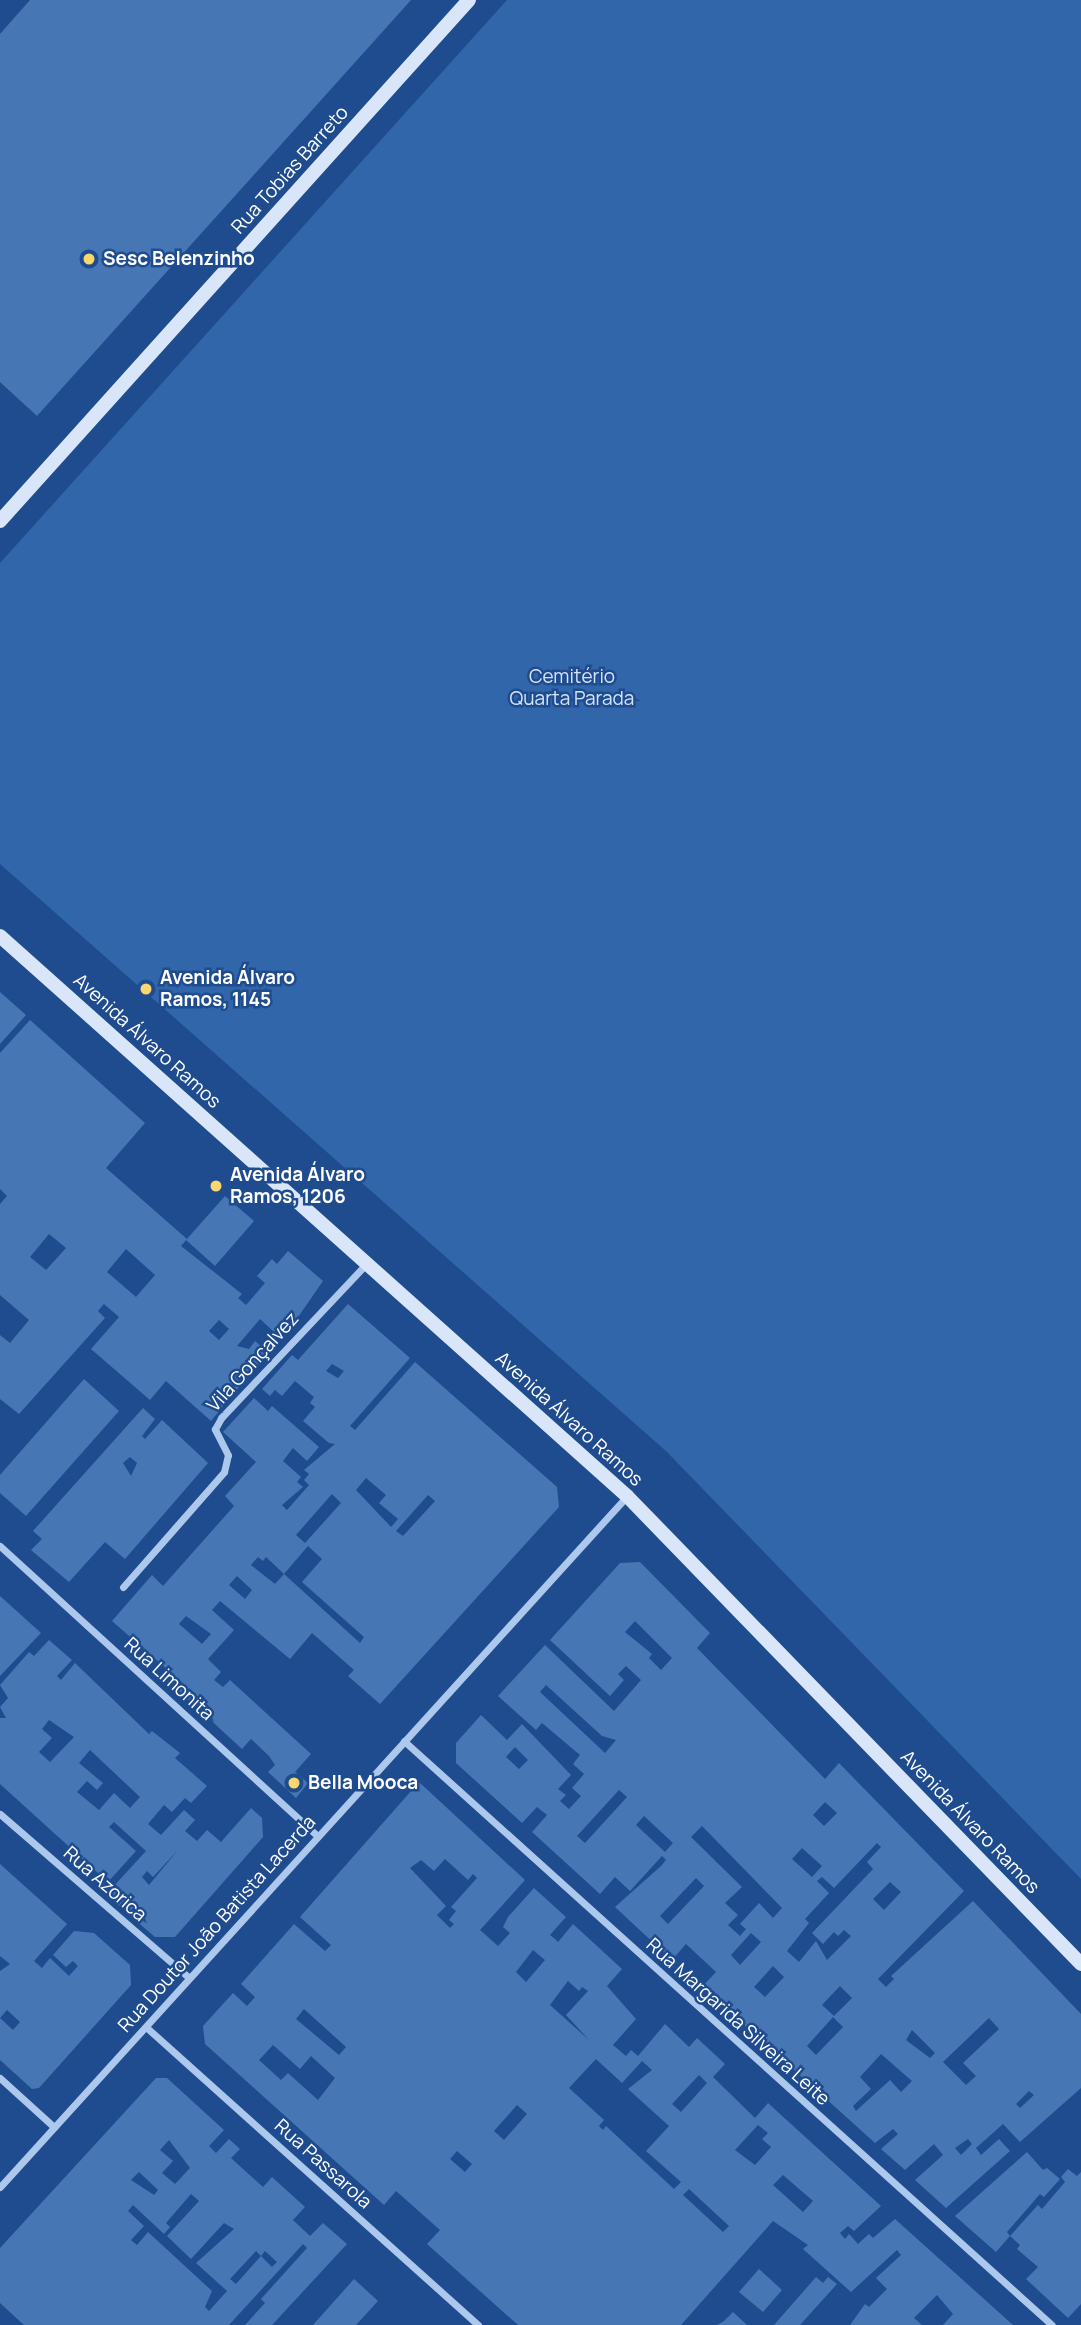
<!DOCTYPE html>
<meta charset="utf-8">
<style>
body{margin:0}
#map{position:relative;width:1081px;height:2325px;overflow:hidden;background:#1f4c8e;font-family:Manrope,sans-serif}
div>[style]{position:absolute}
.green>*{inset:0;background:#3266ab}
.building>*{inset:0;background:#4776b5}
.minor>*{height:7px;margin:-3.5px;padding:0 3.5px;transform-origin:3.5px;border-radius:3.5px;background:#adc8ed}
.secondary>*{height:14px;margin:-7px;padding:0 7px;transform-origin:7px;border-radius:7px;background:#d9e6f9}
.dots>*{width:19px;height:19px;translate:-50% -50%;box-sizing:border-box;border:4px solid #1f4c8e;border-radius:50%}
span{translate:-50% -50%;white-space:nowrap;text-align:center;line-height:1.15;-webkit-text-stroke:5px #1f4c8e;paint-order:stroke}
.street-label{font-size:19px;color:#fff}
.poi-label{font-size:19px;color:#fff;font-weight:700}
.left{translate:0 -50%;text-align:left}
.park-label{font-size:19px;color:#d2e3f9}
</style>
<div id="map">
<div class="green">
<div style="clip-path:polygon(507px 0,1081px 0,1081px 1879px,666px 1451px,0 864px,0 563px)"></div>
</div>
<div class="building">
<div style="clip-path:polygon(30px 0,411px 0,37px 416px,0 382px,0 34px)"></div>
<div style="clip-path:polygon(0 992px,26px 1015px,0 1044px)"></div>
<div style="clip-path:polygon(evenodd,30px 1020px,145px 1123px,106px 1168px,187px 1239px,181px 1246px,242px 1294px,238px 1298px,246px 1305px,265px 1283px,257px 1276px,272px 1259px,277px 1264px,288px 1251px,323px 1281px,296px 1320px,290px 1314px,274px 1332px,260px 1319px,237px 1346px,249px 1349px,255px 1341px,268px 1352px,211px 1421px,166px 1381px,150px 1400px,91px 1349px,119px 1317px,104px 1304px,98px 1311px,105px 1318px,19px 1414px,0 1399px,0 1335px,10px 1343px,29px 1320px,0 1295px,0 1204px,7px 1196px,0 1189px,0 1053px,30px 1020px,49px 1234px,66px 1248px,46px 1270px,30px 1257px,49px 1234px,30px 1020px,126px 1249px,155px 1275px,136px 1297px,107px 1272px,126px 1249px,30px 1020px,219px 1320px,229px 1329px,219px 1340px,209px 1331px,219px 1320px)"></div>
<div style="clip-path:polygon(225px 1196px,254px 1221px,215px 1266px,186px 1240px)"></div>
<div style="clip-path:polygon(evenodd,348px 1304px,410px 1358px,350px 1426px,355px 1430px,415px 1362px,557px 1487px,559px 1507px,380px 1704px,348px 1676px,354px 1670px,312px 1633px,290px 1659px,220px 1601px,212px 1610px,234px 1630px,208px 1659px,221px 1672px,214px 1680px,223px 1687px,230px 1680px,311px 1754px,295px 1772px,308px 1783px,296px 1798px,268px 1772px,275px 1765px,269px 1756px,251px 1739px,242px 1749px,179px 1691px,185px 1685px,112px 1621px,152px 1575px,163px 1586px,234px 1506px,225px 1496px,256px 1462px,223px 1432px,254px 1398px,268px 1411px,272px 1406px,319px 1447px,307px 1461px,293px 1448px,283px 1461px,301px 1477px,297px 1482px,303px 1487px,282px 1505px,287px 1510px,309px 1485px,304px 1480px,309px 1474px,304px 1470px,335px 1444px,329px 1443px,303px 1421px,315px 1407px,310px 1403px,314px 1397px,295px 1381px,282px 1396px,275px 1390px,270px 1396px,262px 1389px,292px 1355px,298px 1360px,348px 1304px,332px 1364px,344px 1371px,338px 1378px,326px 1371px,332px 1364px,348px 1304px,366px 1478px,386px 1495px,379px 1503px,398px 1519px,391px 1527px,356px 1490px,366px 1478px,348px 1304px,332px 1494px,341px 1503px,305px 1543px,296px 1535px,332px 1494px,348px 1304px,428px 1495px,435px 1501px,403px 1536px,396px 1531px,428px 1495px,348px 1304px,308px 1546px,322px 1559px,302px 1582px,364px 1637px,360px 1643px,284px 1574px,275px 1584px,251px 1565px,258px 1557px,263px 1561px,266px 1557px,284px 1574px,308px 1546px,348px 1304px,237px 1576px,252px 1590px,245px 1599px,229px 1585px,237px 1576px,348px 1304px,186px 1616px,211px 1634px,202px 1644px,179px 1624px,186px 1616px)"></div>
<div style="clip-path:polygon(84px 1379px,119px 1411px,26px 1516px,0 1493px,0 1475px)"></div>
<div style="clip-path:polygon(evenodd,143px 1408px,155px 1419px,142px 1436px,145px 1439px,162px 1420px,208px 1463px,125px 1559px,105px 1542px,69px 1582px,31px 1550px,42px 1539px,33px 1531px,143px 1408px,130px 1457px,137px 1463px,131px 1476px,123px 1463px,130px 1457px)"></div>
<div style="clip-path:polygon(evenodd,640px 1562px,710px 1633px,697px 1648px,782px 1735px,825px 1779px,839px 1763px,964px 1891px,878px 1979px,886px 1987px,894px 1979px,891px 1976px,973px 1901px,1081px 2014px,1081px 2088px,1020px 2142px,1003px 2124px,976px 2148px,981px 2155px,999px 2139px,1010px 2151px,946px 2208px,915px 2180px,943px 2155px,934px 2144px,905px 2170px,881px 2149px,898px 2134px,893px 2129px,875px 2143px,702px 1987px,716px 1972px,686px 1944px,672px 1960px,615px 1907px,661px 1866px,666px 1860px,662px 1856px,630px 1891px,615px 1877px,600px 1894px,532px 1832px,547px 1815px,537px 1807px,522px 1823px,456px 1763px,456px 1743px,481px 1715px,507px 1740px,522px 1724px,571px 1775px,558px 1789px,566px 1795px,560px 1801px,569px 1809px,581px 1796px,572px 1788px,584px 1774px,573px 1764px,580px 1755px,542px 1723px,536px 1730px,498px 1696px,545px 1645px,614px 1711px,641px 1680px,626px 1666px,618px 1674px,624px 1680px,610px 1696px,550px 1640px,620px 1563px,640px 1562px,635px 1621px,672px 1658px,661px 1670px,649px 1658px,652px 1654px,625px 1632px,635px 1621px,640px 1562px,546px 1685px,602px 1736px,616px 1740px,605px 1753px,540px 1692px,546px 1685px,640px 1562px,515px 1747px,528px 1760px,519px 1769px,506px 1757px,515px 1747px,640px 1562px,619px 1790px,627px 1797px,585px 1843px,577px 1836px,619px 1790px,640px 1562px,825px 1802px,837px 1813px,824px 1826px,813px 1815px,825px 1802px,640px 1562px,644px 1816px,673px 1843px,665px 1852px,636px 1825px,644px 1816px,640px 1562px,702px 1826px,782px 1908px,773px 1918px,759px 1903px,740px 1924px,746px 1929px,740px 1936px,728px 1925px,738px 1915px,725px 1903px,742px 1887px,691px 1837px,702px 1826px,640px 1562px,877px 1843px,881px 1847px,867px 1862px,873px 1869px,812px 1933px,823px 1944px,834px 1932px,838px 1936px,844px 1930px,851px 1936px,827px 1960px,816px 1941px,799px 1962px,787px 1951px,809px 1923px,805px 1919px,829px 1893px,817px 1881px,822px 1877px,834px 1888px,877px 1843px,640px 1562px,802px 1848px,822px 1866px,812px 1877px,792px 1859px,802px 1848px,640px 1562px,696px 1878px,704px 1886px,668px 1924px,660px 1916px,696px 1878px,640px 1562px,890px 1882px,901px 1892px,884px 1910px,873px 1899px,890px 1882px,640px 1562px,751px 1933px,761px 1942px,740px 1965px,731px 1955px,751px 1933px,640px 1562px,773px 1966px,784px 1977px,765px 1997px,754px 1987px,773px 1966px,640px 1562px,840px 1986px,852px 1998px,834px 2016px,822px 2005px,840px 1986px,640px 1562px,833px 2017px,843px 2027px,816px 2055px,807px 2046px,833px 2017px,640px 1562px,989px 2018px,999px 2029px,963px 2063px,976px 2076px,966px 2085px,943px 2062px,989px 2018px,640px 1562px,912px 2030px,935px 2053px,930px 2058px,906px 2040px,912px 2030px,640px 1562px,881px 2054px,912px 2081px,901px 2092px,890px 2080px,856px 2111px,853px 2106px,871px 2089px,860px 2077px,881px 2054px,640px 1562px,1029px 2091px,1034px 2095px,1020px 2108px,1016px 2104px,1029px 2091px,640px 1562px,968px 2139px,972px 2144px,961px 2155px,955px 2148px,968px 2139px)"></div>
<div style="clip-path:polygon(0 1596px,41px 1633px,0 1676px)"></div>
<div style="clip-path:polygon(evenodd,49px 1640px,72px 1660px,57px 1676px,61px 1680px,75px 1663px,149px 1734px,152px 1731px,180px 1753px,175px 1758px,207px 1786px,191px 1803px,185px 1798px,172px 1812px,164px 1805px,148px 1824px,161px 1835px,184px 1810px,195px 1820px,185px 1831px,197px 1841px,207px 1830px,221px 1842px,251px 1808px,262px 1818px,263px 1837px,175px 1937px,155px 1937px,114px 1902px,113px 1887px,146px 1851px,114px 1822px,109px 1827px,136px 1851px,108px 1882px,0 1784px,0 1718px,6px 1718px,0 1707px,8px 1698px,0 1685px,29px 1652px,34px 1656px,49px 1640px,49px 1720px,74px 1737px,50px 1762px,39px 1752px,52px 1738px,42px 1729px,49px 1720px,49px 1640px,90px 1750px,140px 1797px,130px 1808px,114px 1793px,99px 1810px,77px 1792px,87px 1781px,97px 1790px,103px 1783px,79px 1763px,90px 1750px,49px 1640px,178px 1850px,149px 1885px,142px 1877px,147px 1871px,153px 1877px,178px 1850px)"></div>
<div style="clip-path:polygon(evenodd,419px 1782px,525px 1880px,480px 1930px,498px 1946px,510px 1933px,503px 1927px,508px 1917px,534px 1888px,566px 1917px,550px 1935px,555px 1939px,558px 1942px,573px 1924px,622px 1969px,607px 1986px,636px 2019px,613px 2045px,626px 2056px,631px 2050px,638px 2056px,665px 2024px,689px 2047px,697px 2038px,725px 2064px,713px 2077px,755px 2118px,768px 2103px,881px 2206px,854px 2231px,848px 2226px,840px 2233px,845px 2239px,849px 2234px,858px 2244px,869px 2234px,873px 2238px,895px 2219px,1013px 2325px,943px 2325px,953px 2314px,937px 2295px,914px 2318px,922px 2325px,850px 2325px,865px 2304px,869px 2307px,887px 2289px,876px 2278px,901px 2255px,897px 2250px,851px 2292px,803px 2249px,808px 2245px,773px 2221px,681px 2325px,518px 2325px,427px 2244px,440px 2230px,396px 2191px,384px 2205px,205px 2044px,203px 2026px,233px 1993px,247px 2006px,255px 1997px,241px 1984px,294px 1924px,325px 1951px,331px 1945px,300px 1917px,419px 1782px,445px 1859px,468px 1880px,473px 1874px,477px 1878px,451px 1907px,456px 1911px,449px 1920px,454px 1924px,450px 1928px,437px 1915px,446px 1906px,410px 1868px,421px 1860px,434px 1871px,445px 1859px,419px 1782px,533px 1950px,545px 1960px,526px 1982px,516px 1972px,533px 1950px,419px 1782px,568px 1981px,579px 1991px,582px 1987px,588px 1991px,566px 2015px,589px 2040px,550px 2005px,568px 1981px,419px 1782px,304px 2009px,346px 2047px,339px 2055px,296px 2019px,304px 2009px,419px 1782px,273px 2045px,300px 2069px,311px 2056px,335px 2078px,318px 2100px,288px 2073px,281px 2080px,259px 2060px,273px 2045px,419px 1782px,596px 2059px,622px 2083px,642px 2061px,652px 2070px,628px 2089px,669px 2126px,646px 2151px,681px 2182px,674px 2189px,606px 2126px,603px 2130px,599px 2126px,604px 2120px,569px 2088px,596px 2059px,419px 1782px,699px 2075px,707px 2083px,681px 2112px,672px 2104px,699px 2075px,419px 1782px,517px 2105px,527px 2114px,504px 2140px,494px 2131px,517px 2105px,419px 1782px,758px 2125px,768px 2133px,762px 2139px,771px 2147px,755px 2165px,735px 2150px,758px 2125px,419px 1782px,457px 2151px,472px 2164px,465px 2172px,450px 2159px,457px 2151px,419px 1782px,783px 2175px,813px 2201px,803px 2212px,773px 2185px,783px 2175px,419px 1782px,689px 2189px,729px 2226px,723px 2232px,683px 2195px,689px 2189px)"></div>
<div style="clip-path:polygon(0 1864px,67px 1924px,34px 1961px,42px 1968px,50px 1958px,69px 1976px,78px 1966px,73px 1961px,66px 1967px,53px 1955px,74px 1931px,94px 1933px,130px 1965px,131px 1985px,39px 2088px,32px 2089px,0 2060px,0 2018px,13px 2030px,20px 2022px,7px 2010px,0 2018px,0 1971px,10px 1964px,0 1956px)"></div>
<div style="clip-path:polygon(evenodd,156px 2078px,167px 2078px,224px 2130px,209px 2146px,216px 2153px,229px 2139px,240px 2149px,231px 2158px,263px 2187px,272px 2177px,305px 2207px,293px 2220px,310px 2236px,323px 2223px,347px 2244px,272px 2325px,245px 2325px,265px 2303px,261px 2299px,307px 2248px,303px 2244px,229px 2325px,24px 2325px,0 2303px,0 2248px,156px 2078px,169px 2140px,190px 2168px,175px 2184px,162px 2173px,173px 2161px,160px 2150px,169px 2140px,156px 2078px,139px 2172px,158px 2190px,154px 2195px,131px 2180px,139px 2172px,156px 2078px,191px 2194px,199px 2201px,167px 2236px,191px 2259px,224px 2223px,234px 2229px,196px 2263px,227px 2291px,209px 2311px,205px 2307px,212px 2291px,148px 2232px,137px 2245px,131px 2240px,144px 2226px,128px 2211px,133px 2205px,164px 2234px,170px 2227px,166px 2223px,191px 2194px,156px 2078px,256px 2251px,261px 2256px,265px 2251px,277px 2262px,272px 2267px,261px 2256px,236px 2284px,230px 2279px,256px 2251px)"></div>
<div style="clip-path:polygon(1027px 2152px,1043px 2170px,1047px 2168px,1060px 2179px,1044px 2197px,1040px 2194px,1007px 2232px,1010px 2236px,1038px 2205px,1042px 2209px,1065px 2182px,1061px 2177px,1068px 2169px,1077px 2176px,1081px 2172px,1081px 2304px,1068px 2318px,1026px 2279px,1038px 2267px,1017px 2249px,1020px 2245px,1010px 2236px,996px 2252px,955px 2216px)"></div>
<div style="clip-path:polygon(759px 2269px,782px 2290px,763px 2312px,739px 2292px)"></div>
<div style="clip-path:polygon(816px 2277px,823px 2283px,828px 2277px,837px 2284px,800px 2325px,774px 2325px)"></div>
<div style="clip-path:polygon(354px 2279px,378px 2301px,356px 2325px,313px 2325px)"></div>
<div style="clip-path:polygon(733px 2312px,747px 2325px,717px 2325px,724px 2321px)"></div>
</div>
<div class="minor">
<div style="left:0;top:1546px;width:428px;rotate:42.4deg"></div>
<div style="left:123px;top:1587px;width:153px;rotate:-48.7deg"></div>
<div style="left:224px;top:1472px;width:17px;rotate:-77deg"></div>
<div style="left:228px;top:1455px;width:29px;rotate:-117deg"></div>
<div style="left:215px;top:1429px;width:13px;rotate:-61deg"></div>
<div style="left:221px;top:1418px;width:212px;rotate:-46.7deg"></div>
<div style="left:404px;top:1741px;width:872px;rotate:42.03deg"></div>
<div style="left:0;top:1814px;width:250px;rotate:40.9deg"></div>
<div style="left:146px;top:2027px;width:446px;rotate:41.9deg"></div>
<div style="left:0;top:2078px;width:73px;rotate:42.2deg"></div>
<div style="left:0;top:2187px;width:933px;rotate:-47.78deg"></div>
</div>
<div class="secondary">
<div style="left:0;top:521px;width:701px;rotate:-48.01deg"></div>
<div style="left:0;top:936px;width:841px;rotate:41.77deg"></div>
<div style="left:627px;top:1496px;width:652px;rotate:45.87deg"></div>
</div>
<div class="dots">
<div style="left:89px;top:259px;background:#fbd66d"></div>
<div style="left:146px;top:989px;background:#fbd66d"></div>
<div style="left:216px;top:1186px;background:#fbd66d"></div>
<div style="left:294px;top:1783px;background:#fbd66d"></div>
</div>
<div class="street-label">
<span style="left:290px;top:170px;rotate:-48deg">Rua Tobias Barreto</span>
<span style="left:147px;top:1041px;rotate:42deg">Avenida Álvaro Ramos</span>
<span style="left:253px;top:1362px;rotate:-48deg">Vila Gonçalvez</span>
<span style="left:569px;top:1419px;rotate:42deg">Avenida Álvaro Ramos</span>
<span style="left:169px;top:1679px;rotate:42deg">Rua Limonita</span>
<span style="left:970px;top:1822px;rotate:46deg">Avenida Álvaro Ramos</span>
<span style="left:105px;top:1884px;rotate:41deg">Rua Azorica</span>
<span style="left:217px;top:1924px;rotate:-48deg">Rua Doutor João Batista Lacerda</span>
<span style="left:738px;top:2022px;rotate:42deg">Rua Margarida Silveira Leite</span>
<span style="left:323px;top:2164px;rotate:42deg">Rua Passarola</span>
</div>
<div class="poi-label">
<span class="left" style="left:103px;top:259px">Sesc Belenzinho</span>
<span class="left" style="left:160px;top:989px">Avenida Álvaro<br>Ramos, 1145</span>
<span class="left" style="left:230px;top:1186px">Avenida Álvaro<br>Ramos, 1206</span>
<span class="left" style="left:308px;top:1783px">Bella Mooca</span>
</div>
<div class="park-label">
<span style="left:572px;top:688px">Cemitério<br>Quarta Parada</span>
</div>
</div>
